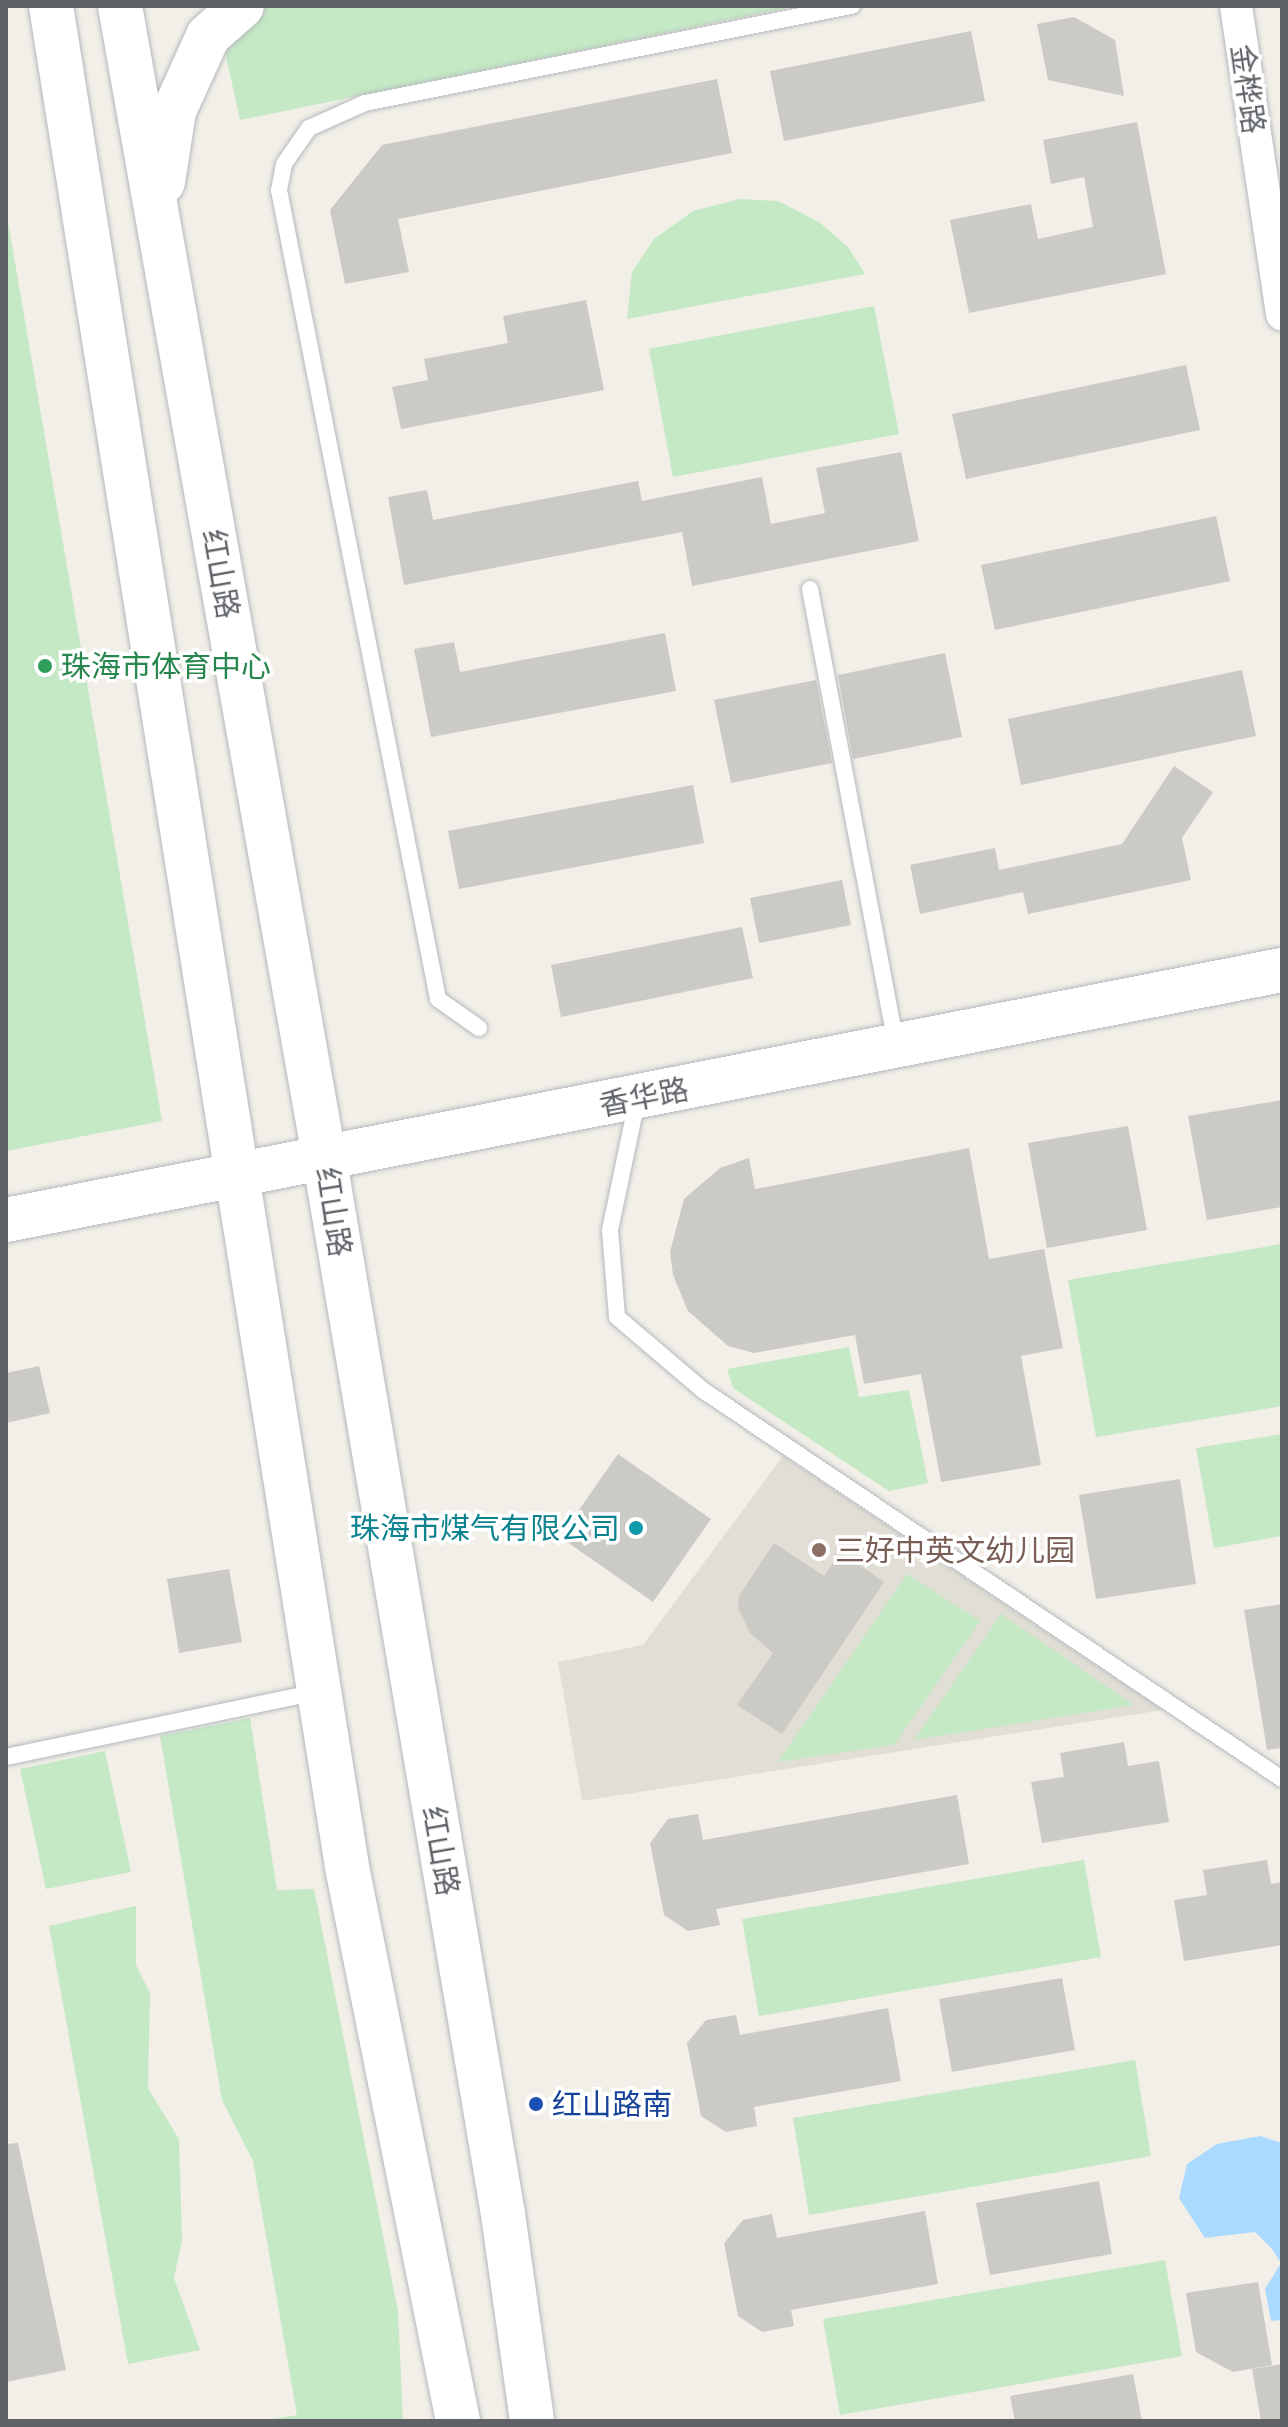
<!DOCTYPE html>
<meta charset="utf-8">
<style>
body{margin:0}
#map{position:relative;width:1288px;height:2427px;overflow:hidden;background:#f1efe8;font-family:"PT Sans Narrow","Noto Sans SC",sans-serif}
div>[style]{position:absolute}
.education>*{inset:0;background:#e1ded6}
.green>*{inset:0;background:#c5e8c5}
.water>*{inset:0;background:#aadaff}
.building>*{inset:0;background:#cccac5}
.roads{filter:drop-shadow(0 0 2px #b5b8bc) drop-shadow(0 0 2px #b5b8bc)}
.lane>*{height:16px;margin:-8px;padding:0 8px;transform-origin:8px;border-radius:8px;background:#fff}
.street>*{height:32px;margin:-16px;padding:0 16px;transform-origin:16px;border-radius:16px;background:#fff}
.secondary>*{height:44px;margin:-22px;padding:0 22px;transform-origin:22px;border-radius:22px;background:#fff}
.dots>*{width:22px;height:22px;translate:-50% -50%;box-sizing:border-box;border:4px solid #fff;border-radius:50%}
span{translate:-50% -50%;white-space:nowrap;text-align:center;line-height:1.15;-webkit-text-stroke:7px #fff;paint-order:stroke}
.street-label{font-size:30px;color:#5f6368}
.leisure-label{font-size:30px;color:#27864d}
.left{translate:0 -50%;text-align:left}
.culture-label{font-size:30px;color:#0d838f}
.right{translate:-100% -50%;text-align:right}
.education-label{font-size:30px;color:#785e54}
.transit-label{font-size:30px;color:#164399}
.frame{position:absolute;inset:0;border:8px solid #5f6368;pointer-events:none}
</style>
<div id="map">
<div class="education">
<div style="clip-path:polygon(783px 1456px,1163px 1710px,582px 1801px,558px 1662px,643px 1645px)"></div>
</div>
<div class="green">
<div style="clip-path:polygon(215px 6px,797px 6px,240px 120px)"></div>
<div style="clip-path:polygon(740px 199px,778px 201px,819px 222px,848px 247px,865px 274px,627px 319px,632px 272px,654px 239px,693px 211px)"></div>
<div style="clip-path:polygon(6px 210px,162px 1121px,6px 1151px)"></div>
<div style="clip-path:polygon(874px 306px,899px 434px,673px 477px,649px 349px)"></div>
<div style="clip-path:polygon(1282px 1244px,1282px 1406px,1096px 1437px,1068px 1280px)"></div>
<div style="clip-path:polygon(849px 1347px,859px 1397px,909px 1390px,928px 1483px,889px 1491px,733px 1388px,727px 1369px)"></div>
<div style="clip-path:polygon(1282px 1434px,1282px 1536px,1214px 1548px,1196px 1448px)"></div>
<div style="clip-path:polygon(907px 1574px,980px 1621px,894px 1745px,778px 1762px)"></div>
<div style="clip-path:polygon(1001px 1614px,1134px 1705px,914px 1740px)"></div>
<div style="clip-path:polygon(250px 1718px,277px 1890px,314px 1889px,398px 2311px,403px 2421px,263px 2421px,297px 2415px,253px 2161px,222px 2100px,160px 1736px)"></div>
<div style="clip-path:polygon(105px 1751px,131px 1872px,46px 1889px,20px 1769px)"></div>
<div style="clip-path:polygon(1084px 1860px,1101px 1957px,759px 2016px,742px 1919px)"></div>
<div style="clip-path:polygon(136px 1906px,136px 1965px,150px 1993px,148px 2088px,179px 2139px,182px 2240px,174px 2278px,200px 2350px,128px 2364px,49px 1926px)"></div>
<div style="clip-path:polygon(1135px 2060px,1151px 2156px,809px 2215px,793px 2118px)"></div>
<div style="clip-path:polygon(1165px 2260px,1182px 2356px,840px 2415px,823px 2319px)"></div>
</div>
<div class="water">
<div style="clip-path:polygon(1260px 2136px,1282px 2143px,1282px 2320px,1271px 2321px,1265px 2289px,1281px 2263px,1272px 2249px,1255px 2232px,1205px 2238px,1179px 2198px,1187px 2164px,1217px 2144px)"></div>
</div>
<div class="building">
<div style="clip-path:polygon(1074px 17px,1115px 40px,1124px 96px,1048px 80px,1037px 24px)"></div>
<div style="clip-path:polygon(971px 31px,985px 101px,784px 141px,770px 71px)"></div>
<div style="clip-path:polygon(717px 79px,732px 153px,398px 219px,409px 272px,345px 284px,330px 210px,382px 145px)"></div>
<div style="clip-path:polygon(1137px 122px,1166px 274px,969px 313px,950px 220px,1031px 204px,1038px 239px,1093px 227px,1084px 177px,1051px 184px,1043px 140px)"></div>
<div style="clip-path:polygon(586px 300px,604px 390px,401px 429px,392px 387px,428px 380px,424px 359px,508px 343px,503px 316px)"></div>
<div style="clip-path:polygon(1186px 365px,1200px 430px,966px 479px,952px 414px)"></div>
<div style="clip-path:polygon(901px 452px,919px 541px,692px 586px,682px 532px,404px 585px,388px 497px,427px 490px,433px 520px,638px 481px,642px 501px,762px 477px,771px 524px,825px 513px,816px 468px)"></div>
<div style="clip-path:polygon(1216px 516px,1230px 581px,995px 630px,981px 565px)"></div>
<div style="clip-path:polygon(665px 633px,676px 691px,431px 737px,414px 649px,454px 642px,460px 672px)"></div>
<div style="clip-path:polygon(945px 653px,962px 737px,853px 759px,838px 675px)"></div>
<div style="clip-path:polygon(1242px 670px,1256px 736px,1021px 785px,1008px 719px)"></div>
<div style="clip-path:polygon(816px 680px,832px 763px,731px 783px,714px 700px)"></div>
<div style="clip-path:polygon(1174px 766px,1213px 792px,1182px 838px,1191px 880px,1028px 914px,1023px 892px,920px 914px,910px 865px,995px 848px,999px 870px,1122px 844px)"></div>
<div style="clip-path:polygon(693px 785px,704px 843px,459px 889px,448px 831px)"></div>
<div style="clip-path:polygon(842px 880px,851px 925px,759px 943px,750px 898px)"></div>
<div style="clip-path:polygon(742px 927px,753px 978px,561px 1017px,551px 965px)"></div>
<div style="clip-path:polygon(1282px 1100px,1282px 1207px,1207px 1220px,1188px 1116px)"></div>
<div style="clip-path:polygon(1128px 1126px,1147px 1230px,1047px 1248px,1028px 1143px)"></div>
<div style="clip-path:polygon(969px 1148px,989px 1259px,1044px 1249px,1063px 1348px,1021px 1356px,1041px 1465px,941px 1482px,921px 1374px,864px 1384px,855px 1335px,754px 1353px,728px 1346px,688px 1311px,673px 1275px,670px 1252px,684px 1199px,720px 1168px,749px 1158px,755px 1189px)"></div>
<div style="clip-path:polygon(39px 1366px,50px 1413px,6px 1423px,6px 1373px)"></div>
<div style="clip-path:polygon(618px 1454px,711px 1519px,653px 1602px,560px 1537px)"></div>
<div style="clip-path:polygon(1180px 1479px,1196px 1584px,1096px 1599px,1079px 1495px)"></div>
<div style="clip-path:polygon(774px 1543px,824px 1576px,840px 1552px,884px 1582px,782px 1734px,737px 1705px,773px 1653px,750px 1633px,738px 1608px,739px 1596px)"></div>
<div style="clip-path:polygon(229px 1569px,242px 1642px,179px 1653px,167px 1579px)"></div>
<div style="clip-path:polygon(1282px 1604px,1282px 1748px,1267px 1750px,1244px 1610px)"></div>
<div style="clip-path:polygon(1124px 1742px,1128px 1766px,1159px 1761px,1169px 1822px,1042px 1843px,1031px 1782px,1064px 1777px,1060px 1753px)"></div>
<div style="clip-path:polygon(957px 1795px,969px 1864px,716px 1909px,720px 1925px,688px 1931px,664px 1915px,650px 1843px,668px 1819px,698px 1814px,703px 1840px)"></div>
<div style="clip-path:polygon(1267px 1860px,1271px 1884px,1282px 1882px,1282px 1945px,1184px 1961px,1174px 1900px,1207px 1895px,1203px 1870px)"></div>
<div style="clip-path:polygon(1062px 1978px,1075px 2050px,952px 2072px,939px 1999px)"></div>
<div style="clip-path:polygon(888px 2008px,901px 2081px,754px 2107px,757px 2126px,726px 2132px,701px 2116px,687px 2043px,706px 2020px,736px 2015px,740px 2035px)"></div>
<div style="clip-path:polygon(18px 2143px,66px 2370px,6px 2382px,6px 2144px)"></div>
<div style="clip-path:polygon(1099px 2181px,1112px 2254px,990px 2275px,976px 2203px)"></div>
<div style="clip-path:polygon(925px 2211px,938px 2284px,791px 2310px,794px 2326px,762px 2332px,738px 2316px,724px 2243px,743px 2220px,772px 2214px,777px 2238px)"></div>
<div style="clip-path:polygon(1258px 2282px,1272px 2365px,1233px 2372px,1196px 2352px,1186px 2293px)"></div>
<div style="clip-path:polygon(1282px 2364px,1282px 2421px,1261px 2421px,1252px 2369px)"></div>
<div style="clip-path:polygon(1133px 2374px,1142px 2421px,1015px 2421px,1010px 2396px)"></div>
</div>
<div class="roads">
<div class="lane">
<div style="left:810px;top:589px;width:464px;rotate:79.3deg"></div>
<div style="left:479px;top:1028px;width:50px;rotate:-144.7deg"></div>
<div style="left:438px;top:999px;width:824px;rotate:-101.12deg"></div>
<div style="left:279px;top:190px;width:26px;rotate:-79deg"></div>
<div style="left:284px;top:164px;width:44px;rotate:-55.2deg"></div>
<div style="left:309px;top:128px;width:61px;rotate:-24.1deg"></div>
<div style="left:365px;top:103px;width:497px;rotate:-11.3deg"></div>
<div style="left:637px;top:1101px;width:132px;rotate:101.8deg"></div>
<div style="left:610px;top:1230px;width:87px;rotate:85.4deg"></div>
<div style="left:617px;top:1317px;width:114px;rotate:40.4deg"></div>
<div style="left:704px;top:1391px;width:696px;rotate:33.87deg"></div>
<div style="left:6px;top:1757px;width:319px;rotate:-11.8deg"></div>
</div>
<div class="street">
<div style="left:1236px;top:6px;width:312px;rotate:81.5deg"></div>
</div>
<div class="secondary">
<div style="left:51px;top:6px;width:1889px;rotate:80.96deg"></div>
<div style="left:348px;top:1872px;width:560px;rotate:78.67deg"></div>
<div style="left:120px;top:6px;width:1168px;rotate:79.94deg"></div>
<div style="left:324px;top:1156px;width:1073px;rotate:80.4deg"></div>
<div style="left:503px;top:2214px;width:209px;rotate:82deg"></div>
<div style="left:163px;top:182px;width:72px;rotate:-81.2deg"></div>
<div style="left:174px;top:111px;width:82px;rotate:-65.6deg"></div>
<div style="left:208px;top:36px;width:45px;rotate:-41.4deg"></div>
<div style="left:6px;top:1220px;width:1300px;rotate:-11.09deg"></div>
</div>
</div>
<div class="dots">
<div style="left:45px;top:666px;background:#2e9e5b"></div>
<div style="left:636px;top:1528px;background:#0f9aa8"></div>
<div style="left:819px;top:1550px;background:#8d6e63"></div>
<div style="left:536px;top:2104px;background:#1a4fb4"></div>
</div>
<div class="street-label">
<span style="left:1248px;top:89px;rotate:82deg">金桦路</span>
<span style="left:221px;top:574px;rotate:80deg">红山路</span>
<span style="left:644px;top:1097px;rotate:-11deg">香华路</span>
<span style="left:334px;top:1212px;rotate:81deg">红山路</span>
<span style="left:441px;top:1851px;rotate:80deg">红山路</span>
</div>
<div class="leisure-label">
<span class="left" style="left:61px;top:666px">珠海市体育中心</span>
</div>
<div class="culture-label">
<span class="right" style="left:620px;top:1528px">珠海市煤气有限公司</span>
</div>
<div class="education-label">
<span class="left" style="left:835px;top:1550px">三好中英文幼儿园</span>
</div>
<div class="transit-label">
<span class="left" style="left:552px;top:2104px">红山路南</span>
</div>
<div class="frame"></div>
</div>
